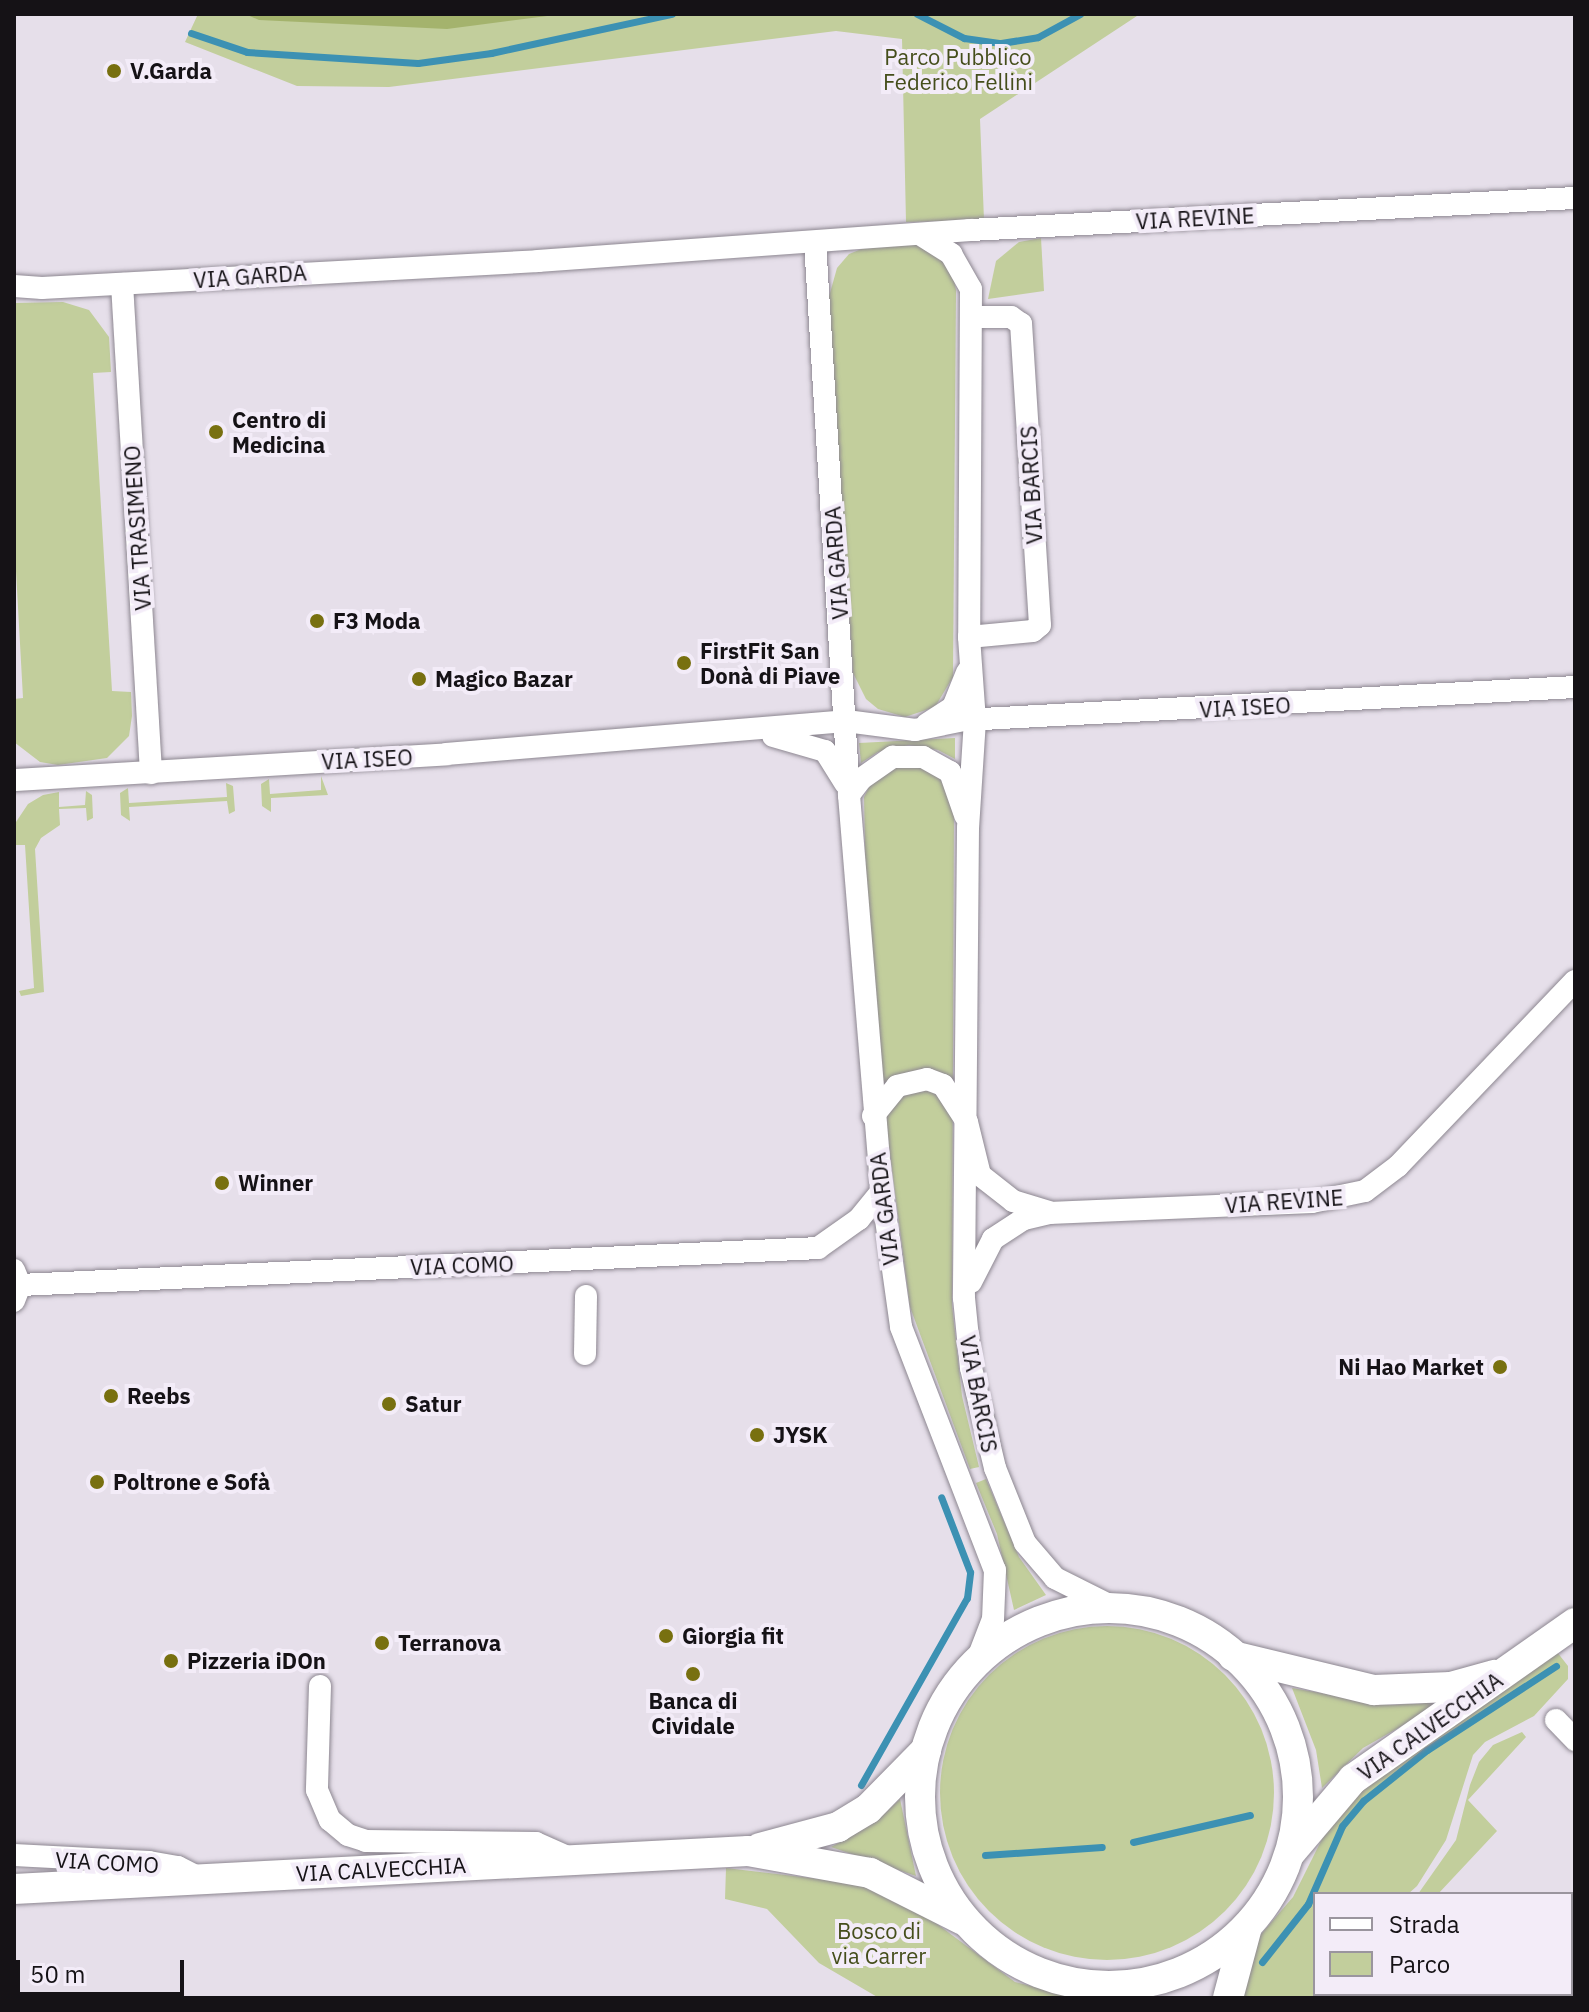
<!DOCTYPE html>
<meta charset="utf-8">
<style>
body{margin:0}
#map{position:relative;width:1589px;height:2012px;overflow:hidden;background:#e6dfea;font-family:"IBM Plex Sans",sans-serif}
div>[style]{position:absolute}
.green>*{inset:0;background:#c2ce9c}
.round{border-radius:50%}
.forest>*{inset:0;background:#a4b36d}
.stream>*{height:7px;margin:-3.5px;padding:0 3.5px;transform-origin:3.5px;border-radius:3.5px;background:#3c91b3}
.roads{filter:drop-shadow(0 0 2px #8d8791) drop-shadow(0 0 2px #8d8791)}
.street>*{height:22px;margin:-11px;padding:0 11px;transform-origin:11px;border-radius:11px;background:#fff}
.secondary>*{height:30px;margin:-15px;padding:0 15px;transform-origin:15px;border-radius:15px;background:#fff}
.secondary>.ring{margin:-15px;padding:0;box-sizing:content-box;background:none;border:30px solid #fff;border-radius:50%}
.dots>*{width:22px;height:22px;translate:-50% -50%;box-sizing:border-box;border:4px solid #f3ecf8;border-radius:50%}
span{translate:-50% -50%;white-space:nowrap;text-align:center;line-height:1.15;-webkit-text-stroke:8px #f3ecf8;paint-order:stroke}
.park-label{font-size:22px;color:#454e1b}
.poi-label{font-size:22px;color:#151216;font-weight:700}
.left{translate:0 -50%;text-align:left}
.right{translate:-100% -50%;text-align:right}
.street-label{font-size:22px;color:#151216}
.frame{position:absolute;inset:0;border:16px solid #151216;pointer-events:none}
.legend{position:absolute;left:1313px;top:1892px;width:260px;height:104px;box-sizing:border-box;background:#f3ecf8;border:2px solid #9a959e;margin:0;padding:10px 14px;list-style:none;font-size:24px;color:#151216}
.legend li{display:flex;align-items:center;gap:16px;height:40px}
.legend b{width:40px;border:2px solid #9a959e}
.scale{position:absolute;left:16px;top:1960px;width:168px;height:36px;box-sizing:border-box;border:4px solid #151216;border-top:0;padding-left:10px;font-size:24px;line-height:28px;white-space:nowrap;color:#151216;-webkit-text-stroke:6px #f3ecf8;paint-order:stroke}
</style>
<div id="map">
<div class="green">
<div style="clip-path:polygon(198px 14px,1140px 14px,980px 119px,984px 220px,906px 222px,902px 39px,836px 31px,389px 87px,297px 86px,185px 42px)"></div>
<div style="clip-path:polygon(1041px 238px,1044px 291px,988px 299px,996px 261px,1019px 242px)"></div>
<div style="clip-path:polygon(915px 243px,936px 252px,952px 271px,956px 290px,953px 677px,935px 707px,905px 717px,878px 709px,866px 699px,853px 673px,828px 300px,837px 268px,849px 254px,869px 246px)"></div>
<div style="clip-path:polygon(63px 302px,89px 310px,109px 337px,111px 372px,93px 373px,112px 691px,131px 692px,132px 716px,129px 736px,107px 758px,58px 765px,40px 762px,14px 742px,14px 699px,23px 698px,14px 535px,14px 303px)"></div>
<div style="clip-path:polygon(955px 738px,955px 759px,938px 750px,909px 745px,878px 752px,861px 763px,859px 743px)"></div>
<div style="clip-path:polygon(901px 765px,922px 765px,941px 773px,954px 810px,952px 1305px,962px 1396px,979px 1467px,970px 1469px,910px 1307px,886px 1123px,866px 901px,864px 797px,873px 779px)"></div>
<div style="clip-path:polygon(321px 776px,328px 795px,271px 798px,271px 812px,262px 806px,261px 784px,269px 779px,270px 794px,321px 790px)"></div>
<div style="clip-path:polygon(226px 783px,233px 786px,235px 811px,229px 814px,227px 801px,129px 807px,130px 821px,121px 815px,120px 793px,128px 788px,129px 803px,227px 797px)"></div>
<div style="clip-path:polygon(86px 791px,92px 795px,93px 818px,87px 821px,86px 808px,59px 809px,60px 825px,41px 838px,35px 849px,44px 992px,21px 996px,19px 991px,34px 988px,25px 845px,14px 845px,14px 825px,28px 804px,43px 795px,59px 792px,59px 807px,85px 805px)"></div>
<div style="clip-path:polygon(986px 1479px,1019px 1557px,1046px 1595px,1014px 1610px,997px 1534px,976px 1483px)"></div>
<div class="round" style="left:940px;top:1626px;width:334px;height:334px"></div>
<div style="clip-path:polygon(1557px 1652px,1568px 1666px,1568px 1679px,1534px 1716px,1485px 1742px,1473px 1755px,1446px 1840px,1417px 1886px,1408px 1894px,1315px 1894px,1315px 1994px,1343px 1994px,1342px 1998px,1238px 1998px,1256px 1940px,1293px 1897px,1339px 1805px)"></div>
<div style="clip-path:polygon(1292px 1688px,1390px 1705px,1444px 1702px,1363px 1748px,1322px 1788px,1316px 1750px)"></div>
<div style="clip-path:polygon(1522px 1732px,1526px 1737px,1468px 1800px,1497px 1831px,1438px 1894px,1418px 1894px,1456px 1840px,1470px 1785px,1479px 1762px,1493px 1745px)"></div>
<div style="clip-path:polygon(900px 1799px,916px 1876px,831px 1847px,874px 1823px)"></div>
<div style="clip-path:polygon(726px 1868px,871px 1885px,917px 1909px,1015px 1982px,1080px 1998px,879px 1998px,819px 1963px,767px 1909px,725px 1899px)"></div>
</div>
<div class="forest">
<div style="clip-path:polygon(245px 14px,563px 14px,447px 29px,259px 20px)"></div>
</div>
<div class="stream">
<div style="left:917px;top:14px;width:53px;rotate:27.1deg"></div>
<div style="left:964px;top:38px;width:37px;rotate:8deg"></div>
<div style="left:1001px;top:43px;width:37px;rotate:-9deg"></div>
<div style="left:1038px;top:37px;width:48px;rotate:-28.7deg"></div>
<div style="left:191px;top:33px;width:59px;rotate:18.7deg"></div>
<div style="left:247px;top:52px;width:171px;rotate:3.7deg"></div>
<div style="left:418px;top:63px;width:74px;rotate:-7.8deg"></div>
<div style="left:491px;top:53px;width:185px;rotate:-12.2deg"></div>
<div style="left:861px;top:1785px;width:215px;rotate:-60.5deg"></div>
<div style="left:967px;top:1598px;width:26px;rotate:-83deg"></div>
<div style="left:970px;top:1572px;width:80px;rotate:-111.1deg"></div>
<div style="left:1133px;top:1842px;width:120px;rotate:-13deg"></div>
<div style="left:985px;top:1855px;width:117px;rotate:-3.9deg"></div>
<div style="left:1262px;top:1962px;width:74px;rotate:-51.6deg"></div>
<div style="left:1308px;top:1904px;width:85px;rotate:-66.4deg"></div>
<div style="left:1342px;top:1826px;width:33px;rotate:-50deg"></div>
<div style="left:1363px;top:1801px;width:82px;rotate:-38.6deg"></div>
<div style="left:1427px;top:1750px;width:154px;rotate:-33.1deg"></div>
</div>
<div class="roads">
<div class="street">
<div style="left:921px;top:235px;width:36px;rotate:32deg"></div>
<div style="left:951px;top:254px;width:40px;rotate:60.3deg"></div>
<div style="left:971px;top:289px;width:348px;rotate:90.3deg"></div>
<div style="left:969px;top:637px;width:83px;rotate:85.9deg"></div>
<div style="left:975px;top:720px;width:108px;rotate:93.7deg"></div>
<div style="left:968px;top:828px;width:470px;rotate:90.5deg"></div>
<div style="left:964px;top:1298px;width:70px;rotate:84.3deg"></div>
<div style="left:971px;top:1368px;width:103px;rotate:76.5deg"></div>
<div style="left:995px;top:1468px;width:81px;rotate:68.2deg"></div>
<div style="left:1025px;top:1543px;width:46px;rotate:49.4deg"></div>
<div style="left:1055px;top:1578px;width:69px;rotate:26.6deg"></div>
<div style="left:815px;top:242px;width:554px;rotate:86.48deg"></div>
<div style="left:849px;top:795px;width:390px;rotate:85.3deg"></div>
<div style="left:881px;top:1184px;width:144px;rotate:82deg"></div>
<div style="left:901px;top:1327px;width:261px;rotate:68.9deg"></div>
<div style="left:995px;top:1570px;width:49px;rotate:92.3deg"></div>
<div style="left:993px;top:1619px;width:47px;rotate:111.1deg"></div>
<div style="left:122px;top:284px;width:490px;rotate:86.6deg"></div>
<div style="left:14px;top:286px;width:28px;rotate:4deg"></div>
<div style="left:42px;top:288px;width:497px;rotate:-3.1deg"></div>
<div style="left:538px;top:261px;width:433px;rotate:-4.1deg"></div>
<div style="left:970px;top:230px;width:606px;rotate:-3.03deg"></div>
<div style="left:969px;top:637px;width:64px;rotate:-5.4deg"></div>
<div style="left:1033px;top:631px;width:9px;rotate:-41deg"></div>
<div style="left:1040px;top:625px;width:302px;rotate:-93.6deg"></div>
<div style="left:1021px;top:324px;width:12px;rotate:-145deg"></div>
<div style="left:1011px;top:317px;width:39px;rotate:180deg"></div>
<div style="left:927px;top:724px;width:31px;rotate:-33deg"></div>
<div style="left:953px;top:707px;width:38px;rotate:-68deg"></div>
<div style="left:773px;top:736px;width:54px;rotate:16.1deg"></div>
<div style="left:825px;top:751px;width:38px;rotate:58deg"></div>
<div style="left:14px;top:780px;width:433px;rotate:-3.4deg"></div>
<div style="left:446px;top:754px;width:401px;rotate:-4.7deg"></div>
<div style="left:846px;top:721px;width:70px;rotate:7.4deg"></div>
<div style="left:915px;top:730px;width:50px;rotate:-11.5deg"></div>
<div style="left:964px;top:720px;width:612px;rotate:-3.09deg"></div>
<div style="left:849px;top:795px;width:20px;rotate:-53deg"></div>
<div style="left:861px;top:779px;width:39px;rotate:-35deg"></div>
<div style="left:893px;top:757px;width:30px"></div>
<div style="left:923px;top:757px;width:31px;rotate:29deg"></div>
<div style="left:950px;top:772px;width:46px;rotate:70.8deg"></div>
<div style="left:873px;top:1116px;width:38px;rotate:-51deg"></div>
<div style="left:897px;top:1086px;width:31px;rotate:-13deg"></div>
<div style="left:927px;top:1079px;width:17px;rotate:21deg"></div>
<div style="left:943px;top:1085px;width:44px;rotate:57deg"></div>
<div style="left:967px;top:1122px;width:55px;rotate:76.2deg"></div>
<div style="left:980px;top:1175px;width:42px;rotate:38.2deg"></div>
<div style="left:1013px;top:1201px;width:37px;rotate:17deg"></div>
<div style="left:14px;top:1270px;width:16px;rotate:68deg"></div>
<div style="left:20px;top:1285px;width:17px;rotate:111deg"></div>
<div style="left:971px;top:1282px;width:48px;rotate:-62.9deg"></div>
<div style="left:993px;top:1239px;width:37px;rotate:-33deg"></div>
<div style="left:1024px;top:1219px;width:26px;rotate:-13deg"></div>
<div style="left:1049px;top:1213px;width:263px;rotate:-2.4deg"></div>
<div style="left:1312px;top:1202px;width:54px;rotate:-11.7deg"></div>
<div style="left:1365px;top:1191px;width:41px;rotate:-37.1deg"></div>
<div style="left:1398px;top:1166px;width:256px;rotate:-46.3deg"></div>
<div style="left:20px;top:1285px;width:799px;rotate:-2.65deg"></div>
<div style="left:818px;top:1248px;width:50px;rotate:-35.3deg"></div>
<div style="left:859px;top:1219px;width:35px;rotate:-51deg"></div>
<div style="left:585px;top:1354px;width:58px;rotate:-89deg"></div>
<div style="left:320px;top:1686px;width:104px;rotate:91.7deg"></div>
<div style="left:317px;top:1790px;width:33px;rotate:67deg"></div>
<div style="left:330px;top:1820px;width:23px;rotate:40deg"></div>
<div style="left:348px;top:1835px;width:19px;rotate:18deg"></div>
<div style="left:366px;top:1841px;width:170px;rotate:0.7deg"></div>
<div style="left:536px;top:1843px;width:37px;rotate:24deg"></div>
<div style="left:1556px;top:1720px;width:28px;rotate:46deg"></div>
<div style="left:14px;top:1855px;width:135px;rotate:3deg"></div>
<div style="left:149px;top:1862px;width:29px;rotate:10deg"></div>
<div style="left:178px;top:1867px;width:22px;rotate:27deg"></div>
</div>
<div class="secondary">
<div class="ring" style="left:920px;top:1608px;width:348px;height:348px"></div>
<div style="left:1233px;top:1656px;width:145px;rotate:13.6deg"></div>
<div style="left:1374px;top:1690px;width:77px;rotate:-2.2deg"></div>
<div style="left:1451px;top:1687px;width:45px;rotate:-15.6deg"></div>
<div style="left:760px;top:1848px;width:81px;rotate:-15.1deg"></div>
<div style="left:838px;top:1827px;width:35px;rotate:-31deg"></div>
<div style="left:868px;top:1809px;width:83px;rotate:-45.5deg"></div>
<div style="left:1291px;top:1852px;width:96px;rotate:-49.7deg"></div>
<div style="left:1353px;top:1779px;width:271px;rotate:-35.1deg"></div>
<div style="left:14px;top:1889px;width:735px;rotate:-2.96deg"></div>
<div style="left:748px;top:1851px;width:124px;rotate:10.2deg"></div>
<div style="left:870px;top:1873px;width:104px;rotate:26.8deg"></div>
<div style="left:1228px;top:1998px;width:73px;rotate:-75deg"></div>
</div>
</div>
<div class="dots">
<div style="left:114px;top:71px;background:#787010"></div>
<div style="left:216px;top:432px;background:#787010"></div>
<div style="left:317px;top:621px;background:#787010"></div>
<div style="left:684px;top:663px;background:#787010"></div>
<div style="left:419px;top:679px;background:#787010"></div>
<div style="left:222px;top:1183px;background:#787010"></div>
<div style="left:1500px;top:1367px;background:#787010"></div>
<div style="left:111px;top:1396px;background:#787010"></div>
<div style="left:389px;top:1404px;background:#787010"></div>
<div style="left:757px;top:1435px;background:#787010"></div>
<div style="left:97px;top:1482px;background:#787010"></div>
<div style="left:666px;top:1636px;background:#787010"></div>
<div style="left:382px;top:1643px;background:#787010"></div>
<div style="left:171px;top:1661px;background:#787010"></div>
<div style="left:693px;top:1674px;background:#787010"></div>
</div>
<div class="park-label">
<span style="left:958px;top:69px">Parco Pubblico<br>Federico Fellini</span>
<span style="left:879px;top:1943px">Bosco di<br>via Carrer</span>
</div>
<div class="poi-label">
<span class="left" style="left:130px;top:71px">V.Garda</span>
<span class="left" style="left:232px;top:432px">Centro di<br>Medicina</span>
<span class="left" style="left:333px;top:621px">F3 Moda</span>
<span class="left" style="left:700px;top:663px">FirstFit San<br>Donà di Piave</span>
<span class="left" style="left:435px;top:679px">Magico Bazar</span>
<span class="left" style="left:238px;top:1183px">Winner</span>
<span class="right" style="left:1484px;top:1367px">Ni Hao Market</span>
<span class="left" style="left:127px;top:1396px">Reebs</span>
<span class="left" style="left:405px;top:1404px">Satur</span>
<span class="left" style="left:773px;top:1435px">JYSK</span>
<span class="left" style="left:113px;top:1482px">Poltrone e Sofà</span>
<span class="left" style="left:682px;top:1636px">Giorgia fit</span>
<span class="left" style="left:398px;top:1643px">Terranova</span>
<span class="left" style="left:187px;top:1661px">Pizzeria iDOn</span>
<span style="left:693px;top:1713px">Banca di<br>Cividale</span>
</div>
<div class="street-label">
<span style="left:1195px;top:218px;rotate:-3deg">VIA REVINE</span>
<span style="left:250px;top:276px;rotate:-4deg">VIA GARDA</span>
<span style="left:1031px;top:485px;rotate:-93deg">VIA BARCIS</span>
<span style="left:137px;top:528px;rotate:-94deg">VIA TRASIMENO</span>
<span style="left:836px;top:563px;rotate:-94deg">VIA GARDA</span>
<span style="left:1245px;top:707px;rotate:-3deg">VIA ISEO</span>
<span style="left:367px;top:759px;rotate:-3deg">VIA ISEO</span>
<span style="left:1284px;top:1201px;rotate:-4deg">VIA REVINE</span>
<span style="left:884px;top:1209px;rotate:-97deg">VIA GARDA</span>
<span style="left:462px;top:1265px;rotate:-2deg">VIA COMO</span>
<span style="left:979px;top:1394px;rotate:79deg">VIA BARCIS</span>
<span style="left:1430px;top:1726px;rotate:-35deg">VIA CALVECCHIA</span>
<span style="left:107px;top:1862px;rotate:3deg">VIA COMO</span>
<span style="left:381px;top:1869px;rotate:-3deg">VIA CALVECCHIA</span>
</div>
<div class="frame"></div>
<ul class="legend">
<li><b style="height:10px;background:#fff"></b>Strada</li>
<li><b style="height:22px;background:#c2ce9c"></b>Parco</li>
</ul>
<div class="scale">50 m</div>
</div>
